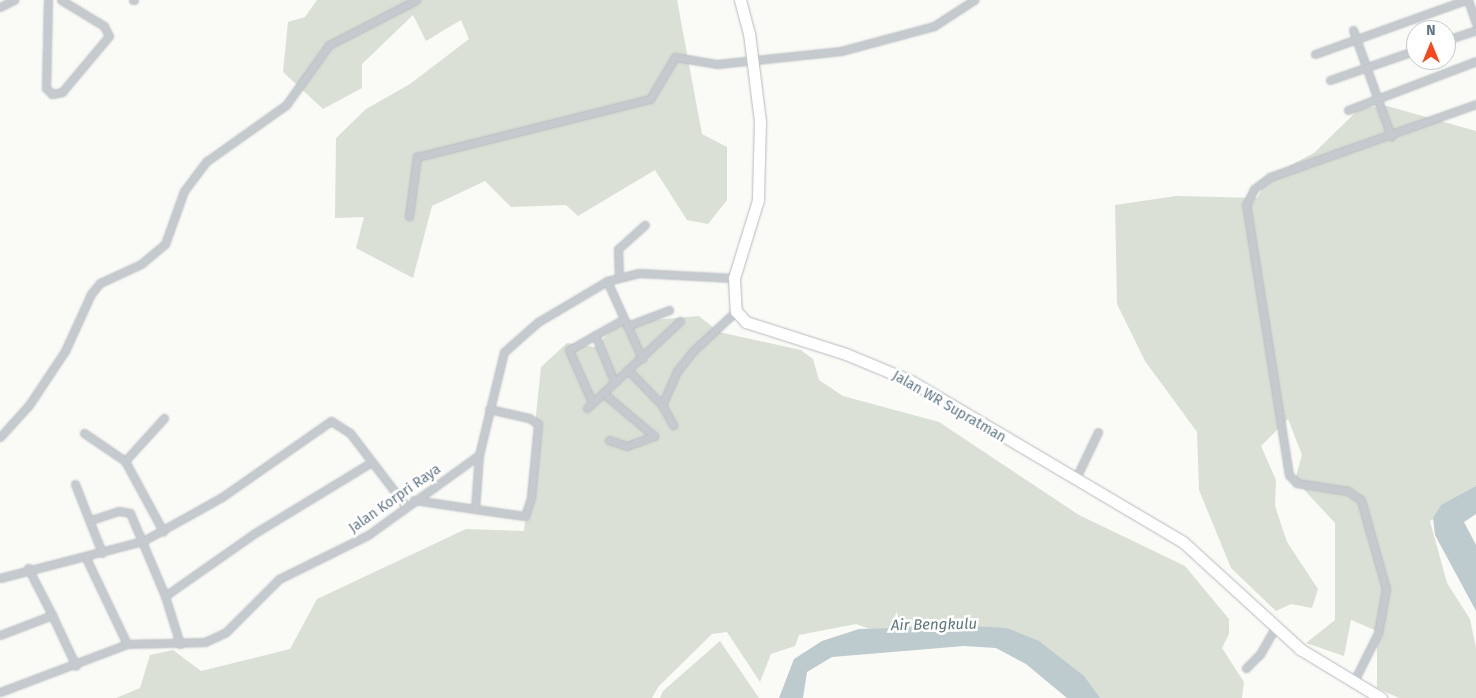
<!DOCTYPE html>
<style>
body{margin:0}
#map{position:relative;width:1476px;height:698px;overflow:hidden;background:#fafaf7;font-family:"Fira Sans",sans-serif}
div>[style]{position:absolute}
.green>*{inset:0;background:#dae0d6}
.water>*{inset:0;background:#bdcace}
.roads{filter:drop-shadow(0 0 1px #b6bbbf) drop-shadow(0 0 1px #b6bbbf)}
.minor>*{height:7px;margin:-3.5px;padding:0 3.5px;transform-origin:3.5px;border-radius:3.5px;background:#c5cace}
.trunk>*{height:11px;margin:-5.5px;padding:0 5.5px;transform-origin:5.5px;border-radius:5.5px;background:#fff}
span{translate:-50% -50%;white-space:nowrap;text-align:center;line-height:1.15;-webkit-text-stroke:5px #fff;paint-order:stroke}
.street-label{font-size:14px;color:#627786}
.water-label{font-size:15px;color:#5d767e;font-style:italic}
.north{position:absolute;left:1406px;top:20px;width:50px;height:50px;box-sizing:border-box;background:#fff;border:1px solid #c0c9cf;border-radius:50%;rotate:0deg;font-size:14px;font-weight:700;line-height:20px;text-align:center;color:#627786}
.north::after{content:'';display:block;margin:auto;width:18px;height:22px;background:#f5491c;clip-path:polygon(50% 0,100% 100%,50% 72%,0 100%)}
</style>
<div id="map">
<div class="green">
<div style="clip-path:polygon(317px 0,677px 0,702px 134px,727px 147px,727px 200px,708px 224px,687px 220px,655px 170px,578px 216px,566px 205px,511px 207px,485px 181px,432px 206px,413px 278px,356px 248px,364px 217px,335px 218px,336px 138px,366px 109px,410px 84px,469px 39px,461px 20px,426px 41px,413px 15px,362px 64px,362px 88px,323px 109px,283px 72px,288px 22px,305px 17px)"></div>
<div style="clip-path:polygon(1387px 106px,1476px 131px,1476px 492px,1430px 521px,1447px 583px,1470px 619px,1476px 648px,1476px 698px,1399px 698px,1377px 688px,1377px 631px,1351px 620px,1344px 656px,1306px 643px,1335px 620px,1335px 523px,1295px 480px,1302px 455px,1288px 419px,1261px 446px,1276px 480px,1275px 506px,1287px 542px,1318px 589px,1312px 608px,1291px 604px,1276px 611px,1231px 568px,1199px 490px,1197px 432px,1145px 361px,1117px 304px,1115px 205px,1176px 196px,1257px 198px,1270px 176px,1314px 153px,1360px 108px)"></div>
<div style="clip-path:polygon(699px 316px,719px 332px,801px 350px,813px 359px,819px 380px,843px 396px,939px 422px,1079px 515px,1185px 566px,1229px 619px,1229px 634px,1222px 648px,1244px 682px,1242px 698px,1084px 698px,993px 630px,939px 626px,898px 639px,856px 624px,799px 635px,795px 646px,771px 654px,760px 682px,727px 632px,712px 634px,658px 687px,652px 698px,116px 698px,140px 688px,150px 655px,173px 650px,201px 671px,290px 649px,317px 599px,466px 529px,524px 531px,541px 367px,567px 343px,595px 347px,619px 323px)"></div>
<div style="clip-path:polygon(720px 641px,759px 698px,660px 698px,663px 691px)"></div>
</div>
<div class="water">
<div style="clip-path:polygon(1476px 486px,1476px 514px,1464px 522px,1476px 545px,1476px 611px,1435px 535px,1433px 518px,1441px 505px)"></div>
<div style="clip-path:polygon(970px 626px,1007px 628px,1039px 641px,1084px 676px,1100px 698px,1067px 698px,1026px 664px,996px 648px,964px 646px,832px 657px,807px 672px,803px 698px,779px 698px,794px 659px,822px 641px,859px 629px)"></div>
</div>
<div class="roads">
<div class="minor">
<div style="left:48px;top:0;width:88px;rotate:91.3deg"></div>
<div style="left:46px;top:88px;width:8px;rotate:45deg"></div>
<div style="left:52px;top:94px;width:10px;rotate:-11deg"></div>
<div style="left:62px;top:92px;width:73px;rotate:-50deg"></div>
<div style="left:109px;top:36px;width:11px;rotate:-117deg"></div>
<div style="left:104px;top:26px;width:50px;rotate:-148.8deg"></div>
<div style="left:133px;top:0;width:1px"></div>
<div style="left:1468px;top:0;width:24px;rotate:71deg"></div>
<div style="left:0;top:7px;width:16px;rotate:-27deg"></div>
<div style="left:1353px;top:30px;width:113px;rotate:70.3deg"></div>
<div style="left:1446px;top:40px;width:32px;rotate:-18deg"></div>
<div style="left:1315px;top:54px;width:160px;rotate:-19.7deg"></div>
<div style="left:1330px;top:80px;width:91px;rotate:-19.2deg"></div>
<div style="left:1348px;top:110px;width:137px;rotate:-20.9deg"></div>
<div style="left:409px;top:216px;width:60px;rotate:-82.3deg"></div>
<div style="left:417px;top:157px;width:240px;rotate:-14deg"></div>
<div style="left:650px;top:99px;width:49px;rotate:-59.2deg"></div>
<div style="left:675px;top:57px;width:43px;rotate:9.5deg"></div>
<div style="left:717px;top:64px;width:125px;rotate:-6deg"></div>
<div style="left:841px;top:51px;width:96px;rotate:-15deg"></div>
<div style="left:934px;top:26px;width:48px;rotate:-33deg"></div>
<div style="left:619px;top:277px;width:28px;rotate:-92deg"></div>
<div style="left:618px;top:249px;width:36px;rotate:-42deg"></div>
<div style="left:607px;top:281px;width:85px;rotate:65.6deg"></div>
<div style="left:627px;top:326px;width:45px;rotate:-20.9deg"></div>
<div style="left:595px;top:335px;width:50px;rotate:67.6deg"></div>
<div style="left:628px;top:370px;width:49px;rotate:45.8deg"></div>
<div style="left:662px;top:405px;width:23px;rotate:61deg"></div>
<div style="left:603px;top:393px;width:67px;rotate:40.1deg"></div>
<div style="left:654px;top:436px;width:29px;rotate:160deg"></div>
<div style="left:627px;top:446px;width:19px;rotate:-162deg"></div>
<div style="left:592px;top:402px;width:57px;rotate:-113.9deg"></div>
<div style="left:569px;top:350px;width:63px;rotate:-29.4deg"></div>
<div style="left:662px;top:405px;width:37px;rotate:-66deg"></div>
<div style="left:677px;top:371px;width:26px;rotate:-51deg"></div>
<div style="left:693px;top:351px;width:59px;rotate:-42.9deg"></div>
<div style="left:587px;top:408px;width:127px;rotate:-43.1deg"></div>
<div style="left:84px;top:433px;width:50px;rotate:34.3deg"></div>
<div style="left:125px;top:461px;width:80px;rotate:61.5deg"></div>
<div style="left:0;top:437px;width:43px;rotate:-47.8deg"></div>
<div style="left:29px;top:405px;width:65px;rotate:-56.3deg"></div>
<div style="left:65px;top:351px;width:63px;rotate:-65.5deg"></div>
<div style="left:91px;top:294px;width:14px;rotate:-51deg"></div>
<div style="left:100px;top:283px;width:45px;rotate:-24.9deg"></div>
<div style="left:141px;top:264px;width:31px;rotate:-40deg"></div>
<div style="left:165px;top:244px;width:56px;rotate:-70.3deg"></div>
<div style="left:184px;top:191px;width:38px;rotate:-53deg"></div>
<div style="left:207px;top:161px;width:97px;rotate:-35.3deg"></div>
<div style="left:286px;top:105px;width:74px;rotate:-54.4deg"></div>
<div style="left:329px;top:45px;width:98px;rotate:-27.3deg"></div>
<div style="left:125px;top:461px;width:58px;rotate:-47.8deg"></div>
<div style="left:1075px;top:480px;width:53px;rotate:-64.4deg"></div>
<div style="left:75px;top:484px;width:74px;rotate:68.6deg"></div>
<div style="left:414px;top:500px;width:62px;rotate:8.4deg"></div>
<div style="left:475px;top:509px;width:54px;rotate:-85.8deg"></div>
<div style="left:475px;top:509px;width:50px;rotate:8deg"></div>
<div style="left:525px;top:516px;width:20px;rotate:-72deg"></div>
<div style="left:531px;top:497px;width:73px;rotate:-84.5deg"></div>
<div style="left:538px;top:424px;width:11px;rotate:-146deg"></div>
<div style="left:529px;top:418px;width:41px;rotate:-167.3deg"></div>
<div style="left:91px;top:520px;width:29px;rotate:-18deg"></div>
<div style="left:119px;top:511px;width:11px;rotate:10deg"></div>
<div style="left:130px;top:513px;width:90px;rotate:67.1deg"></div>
<div style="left:86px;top:558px;width:95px;rotate:64.5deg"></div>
<div style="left:28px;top:568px;width:53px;rotate:62.9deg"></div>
<div style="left:0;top:578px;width:148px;rotate:-14.5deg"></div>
<div style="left:143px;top:541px;width:90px;rotate:-29.1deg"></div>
<div style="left:222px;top:497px;width:133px;rotate:-34.9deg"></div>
<div style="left:331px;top:421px;width:22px;rotate:32deg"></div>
<div style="left:350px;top:433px;width:91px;rotate:52.6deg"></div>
<div style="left:0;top:635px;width:56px;rotate:-21deg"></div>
<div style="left:52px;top:615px;width:56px;rotate:64.8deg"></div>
<div style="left:180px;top:644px;width:50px;rotate:-107.4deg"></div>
<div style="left:165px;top:596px;width:110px;rotate:-35deg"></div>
<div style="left:255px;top:533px;width:137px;rotate:-31.3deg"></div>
<div style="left:1246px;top:668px;width:20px;rotate:-45deg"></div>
<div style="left:1260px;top:654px;width:32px;rotate:-60deg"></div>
<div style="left:1353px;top:683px;width:56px;rotate:-63.4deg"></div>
<div style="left:1378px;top:633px;width:45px;rotate:-79.7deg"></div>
<div style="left:1386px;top:589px;width:92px;rotate:-105.7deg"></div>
<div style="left:1361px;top:500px;width:16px;rotate:-145deg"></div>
<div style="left:1348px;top:491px;width:52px;rotate:-171.1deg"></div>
<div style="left:1297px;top:483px;width:11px;rotate:-135deg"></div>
<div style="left:1289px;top:475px;width:273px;rotate:-99deg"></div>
<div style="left:1246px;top:205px;width:18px;rotate:-63deg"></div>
<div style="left:1254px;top:189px;width:20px;rotate:-37deg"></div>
<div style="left:1270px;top:177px;width:219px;rotate:-19.5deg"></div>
<div style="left:0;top:692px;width:136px;rotate:-20.7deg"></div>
<div style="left:127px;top:644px;width:78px;rotate:-1.5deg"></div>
<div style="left:205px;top:642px;width:23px;rotate:-25deg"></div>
<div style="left:226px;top:632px;width:75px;rotate:-45deg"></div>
<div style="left:279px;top:579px;width:99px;rotate:-26.3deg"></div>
<div style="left:368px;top:535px;width:137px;rotate:-35.8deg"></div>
<div style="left:479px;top:455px;width:106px;rotate:-76.4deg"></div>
<div style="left:504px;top:352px;width:45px;rotate:-41.4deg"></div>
<div style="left:538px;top:322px;width:80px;rotate:-30.7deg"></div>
<div style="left:607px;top:281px;width:33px;rotate:-14deg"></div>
<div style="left:639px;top:273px;width:95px;rotate:3deg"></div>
</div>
<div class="trunk">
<div style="left:740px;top:0;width:34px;rotate:75deg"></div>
<div style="left:749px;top:33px;width:89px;rotate:82.9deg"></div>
<div style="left:760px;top:121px;width:79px;rotate:91.5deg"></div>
<div style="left:758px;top:200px;width:82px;rotate:107.1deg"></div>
<div style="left:734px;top:278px;width:33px;rotate:87deg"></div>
<div style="left:736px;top:311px;width:15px;rotate:48deg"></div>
<div style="left:746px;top:322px;width:105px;rotate:17.7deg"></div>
<div style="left:846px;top:354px;width:70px;rotate:22.6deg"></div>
<div style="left:911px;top:381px;width:316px;rotate:30.6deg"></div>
<div style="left:1183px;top:542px;width:159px;rotate:42.4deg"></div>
<div style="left:1300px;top:649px;width:95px;rotate:31.2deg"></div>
</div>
</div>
<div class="street-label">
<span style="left:949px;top:407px;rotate:30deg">Jalan WR Supratman</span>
<span style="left:395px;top:499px;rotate:-35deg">Jalan Korpri Raya</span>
</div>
<div class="water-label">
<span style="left:934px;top:625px;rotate:-1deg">Air Bengkulu</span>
</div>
<div class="north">N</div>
</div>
